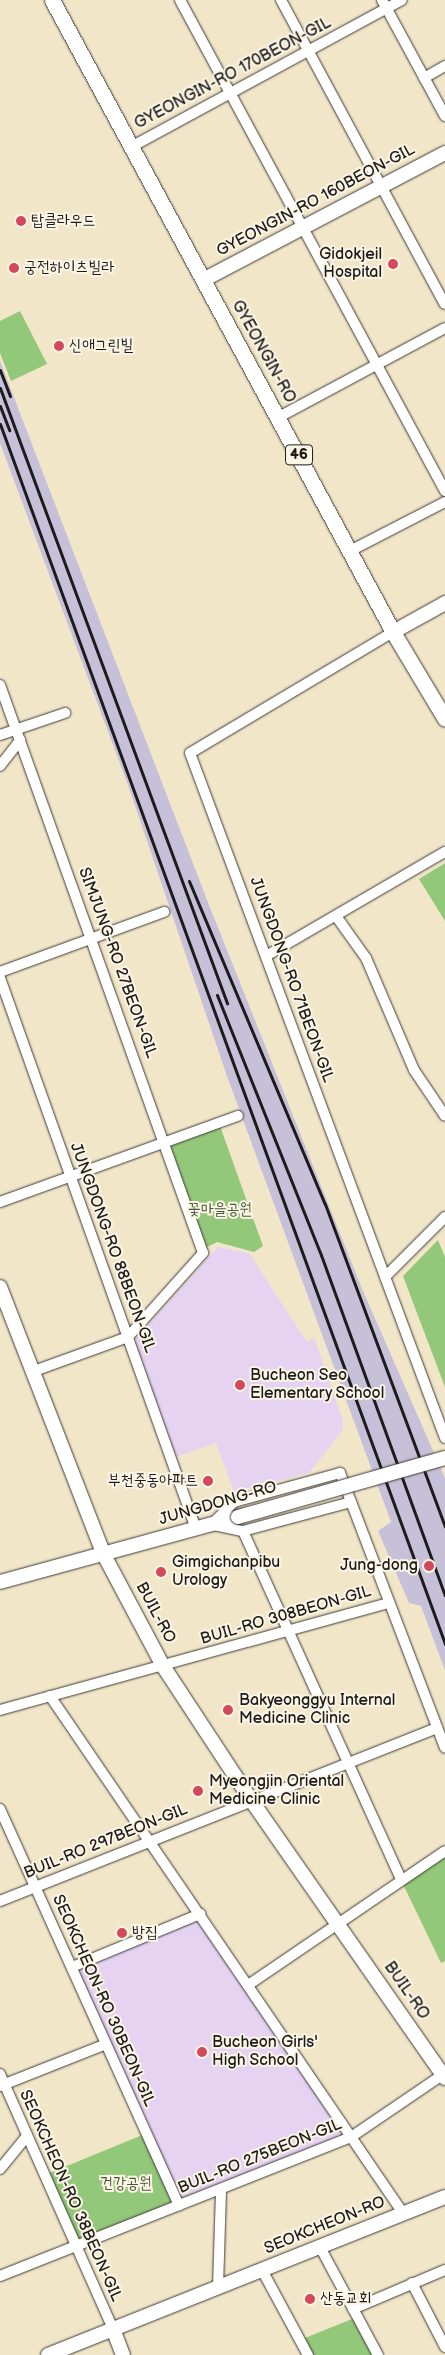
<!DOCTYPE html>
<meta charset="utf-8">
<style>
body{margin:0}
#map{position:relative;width:445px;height:2355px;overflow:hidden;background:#f2e6c9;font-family:"Balsamiq Sans","Poor Story",sans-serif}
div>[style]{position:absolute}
.built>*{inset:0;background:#e5d3f1}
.industrial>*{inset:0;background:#c7c0d9}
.green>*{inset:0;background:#93c87a}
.roads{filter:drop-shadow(0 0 1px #3c3a36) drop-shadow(0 0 1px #3c3a36)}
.street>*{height:10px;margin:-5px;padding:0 5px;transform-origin:5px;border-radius:5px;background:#fff}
.secondary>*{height:14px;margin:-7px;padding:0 7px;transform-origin:7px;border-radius:7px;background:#fff}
.primary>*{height:15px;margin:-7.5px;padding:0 7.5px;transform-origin:7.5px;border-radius:7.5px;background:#fff}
.rail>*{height:3px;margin:-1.5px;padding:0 1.5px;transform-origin:1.5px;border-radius:1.5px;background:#1c1c1c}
.bridges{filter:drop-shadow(0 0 1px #3c3a36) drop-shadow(0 0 1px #3c3a36)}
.secondary-bridge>*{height:14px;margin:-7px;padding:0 7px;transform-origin:7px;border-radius:7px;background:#fff}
.dots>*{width:14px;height:14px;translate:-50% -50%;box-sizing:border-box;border:2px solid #fcf5e5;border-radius:50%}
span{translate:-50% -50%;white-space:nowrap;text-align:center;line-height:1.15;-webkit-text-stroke:4px #fcf5e5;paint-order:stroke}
.shield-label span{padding:1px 4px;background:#fcf5e5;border:1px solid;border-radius:4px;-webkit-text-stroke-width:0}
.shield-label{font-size:15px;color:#1c1c1c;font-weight:700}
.street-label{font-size:16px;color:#1c1c1c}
.poi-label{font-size:16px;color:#1c1c1c}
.left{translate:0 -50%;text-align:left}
.right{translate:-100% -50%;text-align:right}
.park-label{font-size:16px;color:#46583d}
</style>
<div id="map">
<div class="built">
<div style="clip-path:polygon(218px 1247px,249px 1253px,307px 1342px,314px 1337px,343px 1421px,343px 1430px,309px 1473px,234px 1492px,216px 1443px,176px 1457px,135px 1348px,136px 1338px)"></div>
<div style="clip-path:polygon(200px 1914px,351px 2137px,179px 2206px,72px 1967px)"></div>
</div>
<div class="industrial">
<div style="clip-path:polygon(0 361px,209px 905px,363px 1291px,445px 1478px,445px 1670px,421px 1606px,409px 1603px,378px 1531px,391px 1522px,228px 1079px,128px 785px,0 443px)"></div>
</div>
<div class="green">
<div style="clip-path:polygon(20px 311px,47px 364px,11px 381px,0 353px,0 321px)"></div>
<div style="clip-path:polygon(445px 863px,445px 921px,419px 879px)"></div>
<div style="clip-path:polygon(220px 1126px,263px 1246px,254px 1252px,217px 1242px,205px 1248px,168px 1144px)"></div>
<div style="clip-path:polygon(438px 1240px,445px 1257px,445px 1387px,403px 1276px)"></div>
<div style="clip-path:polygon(445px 1851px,445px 1961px,441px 1963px,401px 1880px)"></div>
<div style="clip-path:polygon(147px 2133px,179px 2206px,77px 2246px,45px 2175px)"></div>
<div style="clip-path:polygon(357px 2317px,378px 2355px,308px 2355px,300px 2340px)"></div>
</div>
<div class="roads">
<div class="street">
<div style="left:180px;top:0;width:558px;rotate:61.64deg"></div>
<div style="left:281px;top:0;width:345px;rotate:61.7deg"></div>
<div style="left:382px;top:0;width:132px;rotate:61.5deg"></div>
<div style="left:424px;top:78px;width:24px;rotate:-30deg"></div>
<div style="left:131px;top:147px;width:308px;rotate:-28.5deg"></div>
<div style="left:279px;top:417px;width:188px;rotate:-28.2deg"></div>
<div style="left:350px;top:551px;width:107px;rotate:-27.3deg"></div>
<div style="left:393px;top:632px;width:236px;rotate:149.2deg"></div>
<div style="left:190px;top:753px;width:731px;rotate:69.58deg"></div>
<div style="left:0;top:685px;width:603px;rotate:70.33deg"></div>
<div style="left:203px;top:1253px;width:113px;rotate:131.8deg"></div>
<div style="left:128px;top:1337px;width:100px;rotate:160.1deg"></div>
<div style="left:0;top:735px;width:69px;rotate:-18.7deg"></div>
<div style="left:0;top:766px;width:33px;rotate:-52deg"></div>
<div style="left:336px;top:916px;width:52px;rotate:54.5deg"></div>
<div style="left:366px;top:958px;width:122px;rotate:66.8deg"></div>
<div style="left:414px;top:1070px;width:55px;rotate:56deg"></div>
<div style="left:266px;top:956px;width:207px;rotate:-30.2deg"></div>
<div style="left:0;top:972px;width:175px;rotate:-20.1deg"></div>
<div style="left:0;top:978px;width:585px;rotate:70.42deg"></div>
<div style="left:0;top:1202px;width:253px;rotate:-19.9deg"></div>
<div style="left:385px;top:1277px;width:85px;rotate:-45deg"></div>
<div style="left:213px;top:1523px;width:30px;rotate:-45deg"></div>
<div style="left:234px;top:1502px;width:110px;rotate:-15.3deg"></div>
<div style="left:340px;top:1473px;width:294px;rotate:69.1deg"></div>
<div style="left:214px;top:1525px;width:30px;rotate:12deg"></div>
<div style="left:243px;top:1531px;width:112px;rotate:-15deg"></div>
<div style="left:243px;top:1531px;width:383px;rotate:65.6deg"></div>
<div style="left:50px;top:1696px;width:626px;rotate:55.68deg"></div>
<div style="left:0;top:1710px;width:402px;rotate:-15.4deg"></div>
<div style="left:0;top:1809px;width:435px;rotate:65.7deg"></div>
<div style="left:0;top:1901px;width:470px;rotate:-21.6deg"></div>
<div style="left:72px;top:1967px;width:139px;rotate:-22.5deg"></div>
<div style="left:248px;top:1985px;width:238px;rotate:-34.2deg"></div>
<div style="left:0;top:2074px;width:279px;rotate:66.1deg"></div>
<div style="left:0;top:2086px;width:114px;rotate:-21.6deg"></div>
<div style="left:0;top:2169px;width:43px;rotate:-50.7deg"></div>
<div style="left:320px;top:2247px;width:123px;rotate:61.8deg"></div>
<div style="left:262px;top:2270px;width:97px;rotate:61.6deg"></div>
<div style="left:0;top:2276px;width:378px;rotate:-21.6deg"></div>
<div style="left:351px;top:2137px;width:114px;rotate:-34.2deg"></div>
<div style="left:412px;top:2283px;width:72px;rotate:62.7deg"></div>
<div style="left:218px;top:2287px;width:98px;rotate:-88.2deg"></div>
<div style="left:353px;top:2309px;width:100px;rotate:-23deg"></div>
</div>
<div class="secondary">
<div style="left:203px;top:280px;width:273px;rotate:-27.7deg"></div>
<div style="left:393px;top:632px;width:60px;rotate:-29.1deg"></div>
<div style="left:0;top:1287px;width:287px;rotate:68.8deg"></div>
<div style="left:104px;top:1555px;width:126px;rotate:62deg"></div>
<div style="left:163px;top:1666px;width:160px;rotate:56.7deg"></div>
<div style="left:251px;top:1800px;width:339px;rotate:55.1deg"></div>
<div style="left:0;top:1582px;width:247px;rotate:-15.3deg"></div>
<div style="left:113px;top:2329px;width:28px;rotate:69deg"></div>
<div style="left:48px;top:2355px;width:427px;rotate:-21.7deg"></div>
</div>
<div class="primary">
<div style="left:52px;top:0;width:718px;rotate:61.65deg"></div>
<div style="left:393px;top:632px;width:101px;rotate:59.1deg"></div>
</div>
</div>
<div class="rail">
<div style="left:0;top:370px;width:28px;rotate:69deg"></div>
<div style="left:0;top:388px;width:656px;rotate:69.74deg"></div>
<div style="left:0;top:406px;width:26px;rotate:69deg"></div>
<div style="left:0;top:424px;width:1299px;rotate:69.96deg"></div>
<div style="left:189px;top:881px;width:350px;rotate:67.2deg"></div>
<div style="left:325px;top:1204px;width:344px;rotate:69.6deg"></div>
<div style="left:217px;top:995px;width:280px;rotate:68.2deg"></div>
<div style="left:321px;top:1255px;width:362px;rotate:70deg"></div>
</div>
<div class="bridges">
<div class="secondary-bridge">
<div style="left:238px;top:1517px;width:215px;rotate:-15.9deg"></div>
</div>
</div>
<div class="dots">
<div style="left:21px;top:221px;background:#d1495b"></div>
<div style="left:393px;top:264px;background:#d1495b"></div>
<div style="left:14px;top:268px;background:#d1495b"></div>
<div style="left:59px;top:346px;background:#d1495b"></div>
<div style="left:240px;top:1385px;background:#d1495b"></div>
<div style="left:208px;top:1481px;background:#d1495b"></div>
<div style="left:429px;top:1566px;background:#d1495b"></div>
<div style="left:161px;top:1572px;background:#d1495b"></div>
<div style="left:228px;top:1710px;background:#d1495b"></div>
<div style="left:198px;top:1791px;background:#d1495b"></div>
<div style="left:122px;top:1933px;background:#d1495b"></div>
<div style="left:202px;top:2052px;background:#d1495b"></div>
<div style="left:310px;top:2299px;background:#d1495b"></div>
</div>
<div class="shield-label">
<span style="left:299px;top:455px">46</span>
</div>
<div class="street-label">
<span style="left:233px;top:74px;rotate:-28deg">GYEONGIN-RO 170BEON-GIL</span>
<span style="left:316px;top:201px;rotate:-28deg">GYEONGIN-RO 160BEON-GIL</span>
<span style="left:263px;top:352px;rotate:61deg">GYEONGIN-RO</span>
<span style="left:117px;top:963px;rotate:70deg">SIMJUNG-RO 27BEON-GIL</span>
<span style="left:291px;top:980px;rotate:70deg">JUNGDONG-RO 71BEON-GIL</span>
<span style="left:112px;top:1248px;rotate:70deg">JUNGDONG-RO 88BEON-GIL</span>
<span style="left:218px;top:1504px;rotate:-16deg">JUNGDONG-RO</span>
<span style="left:155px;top:1613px;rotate:62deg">BUIL-RO</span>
<span style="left:286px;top:1616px;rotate:-16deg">BUIL-RO 308BEON-GIL</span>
<span style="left:106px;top:1842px;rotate:-22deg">BUIL-RO 297BEON-GIL</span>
<span style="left:406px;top:1991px;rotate:55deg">BUIL-RO</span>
<span style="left:103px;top:2001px;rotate:66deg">SEOKCHEON-RO 30BEON-GIL</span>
<span style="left:260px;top:2157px;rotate:-22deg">BUIL-RO 275BEON-GIL</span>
<span style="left:70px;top:2196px;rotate:66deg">SEOKCHEON-RO 38BEON-GIL</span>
<span style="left:325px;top:2226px;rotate:-22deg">SEOKCHEON-RO</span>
</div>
<div class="poi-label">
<span class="left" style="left:31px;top:221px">탑클라우드</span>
<span class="right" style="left:382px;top:264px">Gidokjeil<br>Hospital</span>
<span class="left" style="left:24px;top:268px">궁전하이츠빌라</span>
<span class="left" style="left:69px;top:346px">신애그린빌</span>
<span class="left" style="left:250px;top:1385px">Bucheon Seo<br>Elementary School</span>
<span class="right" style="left:198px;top:1481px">부천중동아파트</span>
<span class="left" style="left:172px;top:1572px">Gimgichanpibu<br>Urology</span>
<span class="right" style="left:418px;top:1566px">Jung-dong</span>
<span class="left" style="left:239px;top:1710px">Bakyeonggyu Internal<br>Medicine Clinic</span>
<span class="left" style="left:209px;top:1791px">Myeongjin Oriental<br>Medicine Clinic</span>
<span class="left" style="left:132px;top:1933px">방집</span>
<span class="left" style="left:212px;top:2052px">Bucheon Girls'<br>High School</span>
<span class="left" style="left:320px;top:2299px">산동교회</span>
</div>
<div class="park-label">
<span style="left:220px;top:1210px">꽃마을공원</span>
<span style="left:126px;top:2184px">건강공원</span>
</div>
</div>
